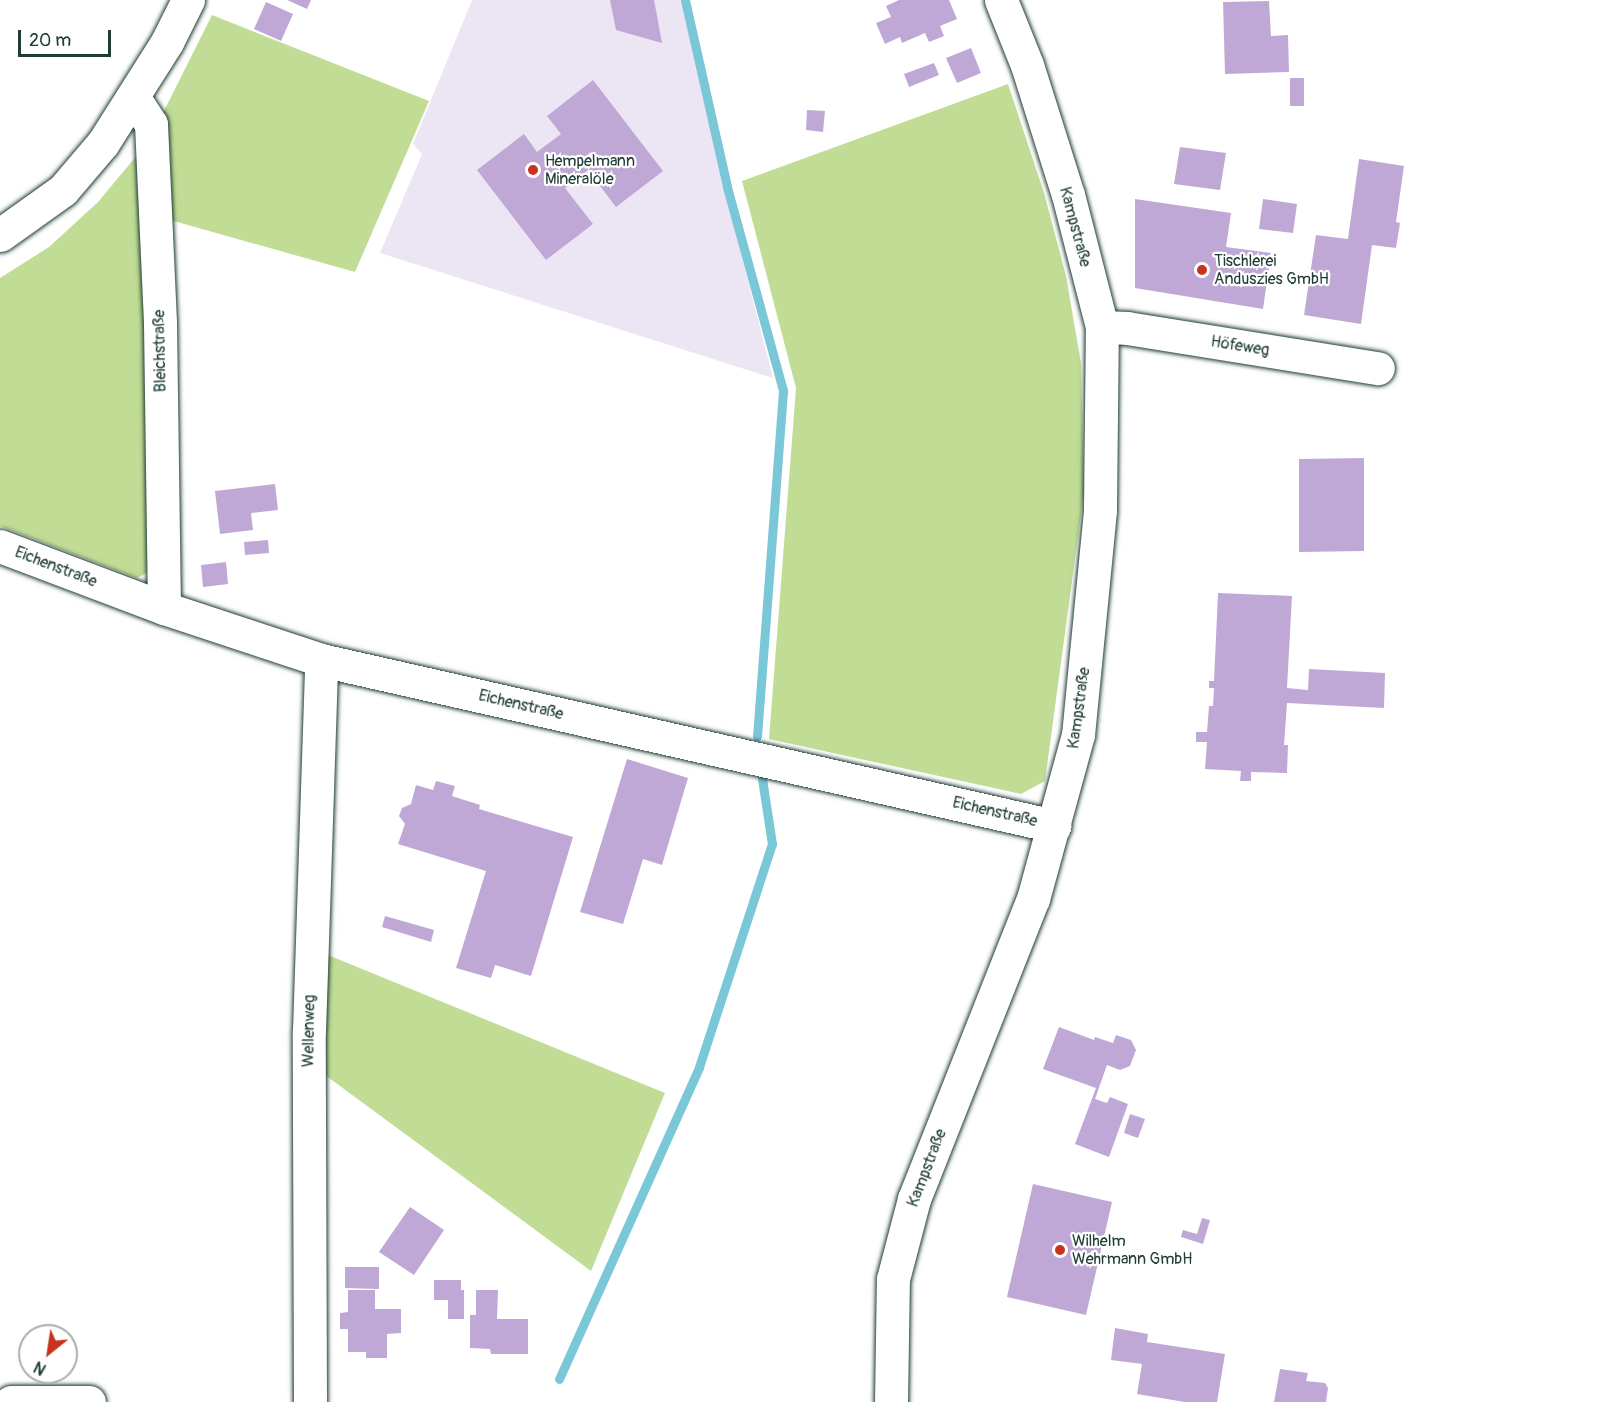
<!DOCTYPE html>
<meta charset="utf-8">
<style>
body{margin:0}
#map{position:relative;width:1618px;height:1402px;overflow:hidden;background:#fff;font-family:Pangolin,sans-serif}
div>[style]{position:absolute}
.built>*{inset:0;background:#ece5f3}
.green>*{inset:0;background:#c1dd95}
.stream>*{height:9px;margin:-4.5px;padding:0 4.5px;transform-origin:4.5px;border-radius:4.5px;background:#7ac7d8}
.building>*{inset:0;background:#c0a8d6}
.roads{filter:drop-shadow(0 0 2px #1f3d34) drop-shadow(0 0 2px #1f3d34)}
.minor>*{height:33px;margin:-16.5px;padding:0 16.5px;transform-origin:16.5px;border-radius:16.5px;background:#fff}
.tertiary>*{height:33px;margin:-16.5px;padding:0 16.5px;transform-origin:16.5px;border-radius:16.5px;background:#fff}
.dots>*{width:16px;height:16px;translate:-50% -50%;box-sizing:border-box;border:3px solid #fff;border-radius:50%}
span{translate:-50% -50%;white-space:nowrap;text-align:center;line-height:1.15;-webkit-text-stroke:4.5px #fff;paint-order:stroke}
.poi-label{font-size:16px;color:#1f3d34}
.left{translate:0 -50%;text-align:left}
.street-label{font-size:16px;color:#1f3d34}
.north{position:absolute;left:18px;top:1324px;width:60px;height:60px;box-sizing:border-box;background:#fff;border:2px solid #a5b1ae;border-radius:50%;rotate:210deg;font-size:16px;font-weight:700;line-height:24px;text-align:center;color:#1f3d34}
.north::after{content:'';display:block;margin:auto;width:21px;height:27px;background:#c8321e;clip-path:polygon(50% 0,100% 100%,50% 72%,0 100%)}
.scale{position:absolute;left:18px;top:30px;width:93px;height:27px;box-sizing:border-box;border:3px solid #1f3d34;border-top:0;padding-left:8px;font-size:18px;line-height:21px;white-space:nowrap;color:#1f3d34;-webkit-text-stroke:4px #fff;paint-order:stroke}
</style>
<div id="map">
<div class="built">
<div style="clip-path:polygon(472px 0,683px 0,724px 187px,773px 378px,380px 253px,422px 154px,413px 144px)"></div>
</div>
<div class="green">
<div style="clip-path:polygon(212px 15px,429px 101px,355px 272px,163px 218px,155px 129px)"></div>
<div style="clip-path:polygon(1008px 84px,1044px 193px,1066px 276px,1081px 363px,1084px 492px,1045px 781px,1021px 794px,769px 739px,796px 388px,742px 181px)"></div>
<div style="clip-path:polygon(143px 148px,148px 572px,137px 578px,0 526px,0 278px,49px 247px,98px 202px)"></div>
<div style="clip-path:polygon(323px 953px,665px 1093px,591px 1271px,321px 1072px)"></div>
</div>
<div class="stream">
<div style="left:685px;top:0;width:192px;rotate:77.3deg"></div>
<div style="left:727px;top:187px;width:212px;rotate:74.6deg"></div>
<div style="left:783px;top:391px;width:346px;rotate:94.3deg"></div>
<div style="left:559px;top:1379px;width:342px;rotate:-65.8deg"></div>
<div style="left:699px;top:1067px;width:235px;rotate:-71.9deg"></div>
<div style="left:772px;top:844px;width:66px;rotate:-98.7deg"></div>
</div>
<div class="building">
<div style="clip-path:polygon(287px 0,311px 0,307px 9px)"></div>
<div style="clip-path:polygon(610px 0,654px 0,662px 43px,616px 30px)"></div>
<div style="clip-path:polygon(899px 0,949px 0,957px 19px,940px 26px,944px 36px,929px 42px,925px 33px,902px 43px,900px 37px,885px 44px,876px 23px,891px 17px,886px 6px)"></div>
<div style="clip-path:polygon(1269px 1px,1271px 36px,1288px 35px,1289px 72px,1225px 74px,1223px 2px)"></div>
<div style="clip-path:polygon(266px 2px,293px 14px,281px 41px,254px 29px)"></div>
<div style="clip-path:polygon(971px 48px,981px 73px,957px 83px,946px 58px)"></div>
<div style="clip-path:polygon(934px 63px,939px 75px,909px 87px,904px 74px)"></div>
<div style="clip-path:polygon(1290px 78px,1304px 78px,1304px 106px,1290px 106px)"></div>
<div style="clip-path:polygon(593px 80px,663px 171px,616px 207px,588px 170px,565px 188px,593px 224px,546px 260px,477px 170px,524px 134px,537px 152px,561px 134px,547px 116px)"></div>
<div style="clip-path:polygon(807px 110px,825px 111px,823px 132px,806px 130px)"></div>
<div style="clip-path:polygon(1180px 147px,1226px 153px,1220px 190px,1174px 184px)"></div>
<div style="clip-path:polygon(1359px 159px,1404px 166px,1396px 222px,1400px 223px,1396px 248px,1372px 245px,1361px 324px,1304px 315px,1316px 235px,1348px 239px)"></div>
<div style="clip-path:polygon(1135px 199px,1231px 213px,1226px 247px,1271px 253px,1263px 309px,1135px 288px)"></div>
<div style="clip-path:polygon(1263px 199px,1297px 204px,1293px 233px,1259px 229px)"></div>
<div style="clip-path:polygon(1364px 458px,1364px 551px,1299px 552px,1299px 459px)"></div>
<div style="clip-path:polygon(275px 484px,278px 510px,251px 513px,253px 530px,220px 534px,215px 491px)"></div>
<div style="clip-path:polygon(268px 540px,269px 553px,245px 555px,244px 542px)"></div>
<div style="clip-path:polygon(226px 562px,228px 584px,203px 587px,201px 565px)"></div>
<div style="clip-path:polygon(1218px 593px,1292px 596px,1287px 688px,1308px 690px,1309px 669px,1385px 673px,1384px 708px,1287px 703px,1284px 745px,1288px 745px,1287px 773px,1251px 772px,1251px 781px,1240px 781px,1241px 771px,1205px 769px,1207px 742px,1196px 742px,1196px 732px,1207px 732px,1209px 706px,1213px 706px,1214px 688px,1209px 688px,1209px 681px,1214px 681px)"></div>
<div style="clip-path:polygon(627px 759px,688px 778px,662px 865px,643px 859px,623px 924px,580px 912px)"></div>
<div style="clip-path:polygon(436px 781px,455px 786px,452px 796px,480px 805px,479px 809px,573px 837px,531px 976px,495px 965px,491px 978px,456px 968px,486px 871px,398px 844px,405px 824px,399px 816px,402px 808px,411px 804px,416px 785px,433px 790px)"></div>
<div style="clip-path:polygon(385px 916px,434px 930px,431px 942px,382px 927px)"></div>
<div style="clip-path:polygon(1059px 1027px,1094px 1040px,1095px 1037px,1113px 1043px,1116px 1035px,1131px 1040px,1136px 1050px,1130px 1066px,1120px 1070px,1107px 1065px,1095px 1099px,1107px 1103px,1110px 1097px,1128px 1104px,1109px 1157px,1075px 1144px,1096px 1088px,1043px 1069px)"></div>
<div style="clip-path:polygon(1130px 1114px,1145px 1119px,1138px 1138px,1124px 1133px)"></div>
<div style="clip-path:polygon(1033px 1184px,1112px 1202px,1086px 1315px,1007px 1297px)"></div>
<div style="clip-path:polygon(410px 1207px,444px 1230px,414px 1275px,379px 1252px)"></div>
<div style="clip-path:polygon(1202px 1218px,1210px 1220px,1203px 1244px,1181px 1237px,1183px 1230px,1197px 1234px)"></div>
<div style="clip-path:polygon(345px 1267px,379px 1267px,379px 1289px,345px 1288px)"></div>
<div style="clip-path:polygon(434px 1280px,461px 1280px,461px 1290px,464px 1290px,464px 1319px,448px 1319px,448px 1300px,434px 1300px)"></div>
<div style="clip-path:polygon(348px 1290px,375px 1290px,375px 1309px,401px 1309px,401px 1333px,387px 1334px,387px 1358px,366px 1358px,366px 1352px,348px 1352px,348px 1329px,340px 1329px,340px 1313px,348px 1312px)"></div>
<div style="clip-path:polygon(476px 1290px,498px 1290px,497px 1319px,528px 1319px,528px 1354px,491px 1354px,490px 1349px,470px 1348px,470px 1315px,476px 1315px)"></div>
<div style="clip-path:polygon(1115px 1328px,1148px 1334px,1147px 1342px,1225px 1354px,1217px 1402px,1185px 1402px,1137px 1394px,1142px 1364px,1111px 1360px)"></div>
<div style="clip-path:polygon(1280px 1369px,1308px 1373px,1306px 1381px,1325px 1383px,1328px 1388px,1326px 1402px,1274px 1402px)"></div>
</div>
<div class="roads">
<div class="minor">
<div style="left:134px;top:98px;width:31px;rotate:57deg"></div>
<div style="left:151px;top:124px;width:199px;rotate:87.4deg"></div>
<div style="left:160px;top:323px;width:285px;rotate:89.2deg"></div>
<div style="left:1102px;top:327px;width:25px;rotate:2deg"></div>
<div style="left:1127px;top:328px;width:254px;rotate:9.1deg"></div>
<div style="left:0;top:546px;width:175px;rotate:20.7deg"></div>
<div style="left:164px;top:608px;width:165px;rotate:18.3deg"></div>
<div style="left:321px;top:660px;width:752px;rotate:12.76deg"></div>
<div style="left:11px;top:1402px;width:78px"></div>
<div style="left:310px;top:1402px;width:371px;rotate:-90.2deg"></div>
<div style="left:309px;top:1031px;width:371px;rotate:-88.1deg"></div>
<div style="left:891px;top:1402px;width:123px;rotate:-89.1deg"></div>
<div style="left:893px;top:1279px;width:83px;rotate:-75.3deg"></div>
<div style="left:914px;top:1199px;width:323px;rotate:-68.4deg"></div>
<div style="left:1033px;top:899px;width:170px;rotate:-74.7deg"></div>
<div style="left:1078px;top:735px;width:226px;rotate:-84.4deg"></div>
<div style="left:1100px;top:510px;width:183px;rotate:-89.4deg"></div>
<div style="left:1102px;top:327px;width:136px;rotate:-104.4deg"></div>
<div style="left:1068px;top:195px;width:136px;rotate:-107.5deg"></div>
<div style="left:1027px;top:65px;width:70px;rotate:-111.8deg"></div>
</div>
<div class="tertiary">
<div style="left:0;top:235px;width:77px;rotate:-35.5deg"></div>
<div style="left:63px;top:190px;width:62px;rotate:-49.6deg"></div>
<div style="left:103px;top:143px;width:120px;rotate:-57.6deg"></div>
<div style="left:167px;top:42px;width:47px;rotate:-63.4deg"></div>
</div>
</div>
<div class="dots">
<div style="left:533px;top:170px;background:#c8321e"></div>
<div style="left:1202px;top:270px;background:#c8321e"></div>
<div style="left:1060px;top:1250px;background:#c8321e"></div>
</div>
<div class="poi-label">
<span class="left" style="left:545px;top:170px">Hempelmann<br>Mineralöle</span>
<span class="left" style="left:1214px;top:270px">Tischlerei<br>Anduszies GmbH</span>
<span class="left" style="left:1072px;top:1250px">Wilhelm<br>Wehrmann GmbH</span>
</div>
<div class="street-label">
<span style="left:1075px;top:227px;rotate:75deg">Kampstraße</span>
<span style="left:1240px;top:346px;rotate:9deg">Höfeweg</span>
<span style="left:160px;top:351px;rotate:-91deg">Bleichstraße</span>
<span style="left:56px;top:567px;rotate:21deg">Eichenstraße</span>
<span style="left:521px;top:705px;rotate:13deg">Eichenstraße</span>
<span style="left:1079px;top:708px;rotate:-82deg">Kampstraße</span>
<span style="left:995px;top:812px;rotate:13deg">Eichenstraße</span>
<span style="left:309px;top:1031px;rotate:-89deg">Wellenweg</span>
<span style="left:927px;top:1168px;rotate:-69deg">Kampstraße</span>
</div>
<div class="north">N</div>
<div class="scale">20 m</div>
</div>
